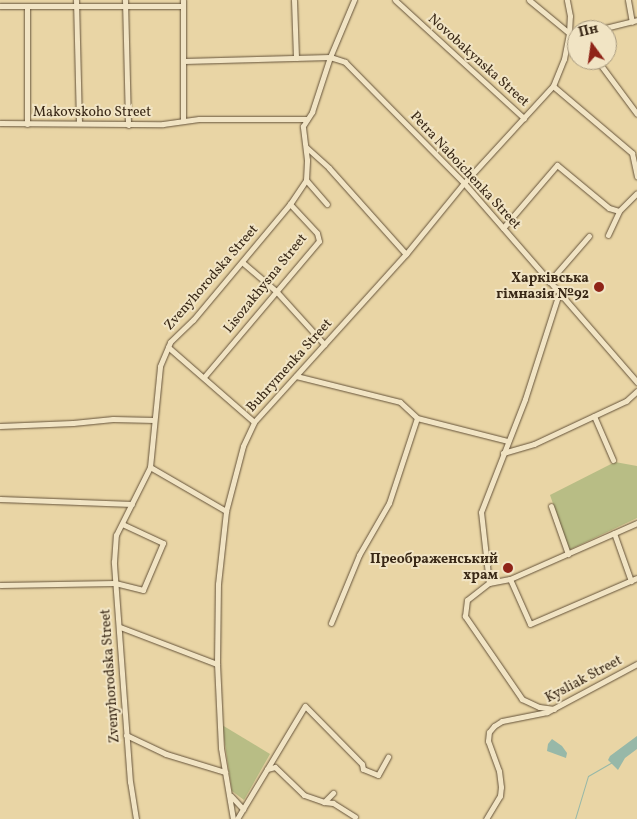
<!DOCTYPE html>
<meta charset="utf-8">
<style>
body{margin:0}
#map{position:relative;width:637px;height:819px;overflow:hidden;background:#e9d5a5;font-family:Vollkorn,serif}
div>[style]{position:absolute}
.green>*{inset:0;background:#b8bd85}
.water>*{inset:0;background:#97b8a8}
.stream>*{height:1px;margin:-0.5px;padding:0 0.5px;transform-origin:0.5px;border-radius:0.5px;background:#97b8a8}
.roads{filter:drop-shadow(0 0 1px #65533a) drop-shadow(0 0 1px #65533a)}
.minor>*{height:5px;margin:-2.5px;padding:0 2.5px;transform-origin:2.5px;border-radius:2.5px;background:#f1e4c4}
.dots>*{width:14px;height:14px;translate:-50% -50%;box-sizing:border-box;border:2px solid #f1e4c4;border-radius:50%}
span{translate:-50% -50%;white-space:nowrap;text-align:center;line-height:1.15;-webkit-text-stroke:4px #f1e4c4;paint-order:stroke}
.street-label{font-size:14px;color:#392816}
.poi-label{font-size:14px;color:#392816;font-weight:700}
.right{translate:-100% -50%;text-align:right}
.north{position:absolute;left:567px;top:20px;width:50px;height:50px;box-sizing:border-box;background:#f1e4c4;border:1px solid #a7997e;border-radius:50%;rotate:346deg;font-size:14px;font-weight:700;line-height:20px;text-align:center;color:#392816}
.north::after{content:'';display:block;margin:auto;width:18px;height:22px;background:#8f2418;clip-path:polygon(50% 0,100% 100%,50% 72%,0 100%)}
</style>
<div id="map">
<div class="green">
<div style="clip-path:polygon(615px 462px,637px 466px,637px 518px,569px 550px,550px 495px)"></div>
<div style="clip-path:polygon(222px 725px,270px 754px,244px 800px,232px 791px)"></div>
</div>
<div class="water">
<div style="clip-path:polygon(637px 736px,637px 749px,625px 758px,618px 770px,608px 760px,610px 756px)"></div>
<div style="clip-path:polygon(552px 739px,562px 746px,567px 753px,566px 758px,547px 751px,548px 744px)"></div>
</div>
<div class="stream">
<div style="left:575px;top:819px;width:45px;rotate:-73.2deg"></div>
<div style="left:588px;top:776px;width:28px;rotate:-30deg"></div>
</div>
<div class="roads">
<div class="minor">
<div style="left:76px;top:0;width:123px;rotate:88.6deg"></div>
<div style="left:125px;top:0;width:125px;rotate:88.6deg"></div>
<div style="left:183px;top:0;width:121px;rotate:90deg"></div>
<div style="left:294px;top:0;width:58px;rotate:88deg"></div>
<div style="left:395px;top:0;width:175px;rotate:42.5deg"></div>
<div style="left:529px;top:0;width:52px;rotate:39.5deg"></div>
<div style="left:569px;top:33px;width:8px"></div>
<div style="left:628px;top:0;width:22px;rotate:80deg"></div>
<div style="left:0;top:6px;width:183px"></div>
<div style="left:27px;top:6px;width:118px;rotate:90deg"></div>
<div style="left:597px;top:30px;width:41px;rotate:-14deg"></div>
<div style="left:597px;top:60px;width:67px;rotate:53.5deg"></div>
<div style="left:184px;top:61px;width:146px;rotate:-1.6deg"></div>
<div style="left:330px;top:57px;width:16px;rotate:18deg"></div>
<div style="left:345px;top:62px;width:170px;rotate:45.5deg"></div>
<div style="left:464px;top:183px;width:264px;rotate:49deg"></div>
<div style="left:553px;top:86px;width:104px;rotate:40.3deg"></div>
<div style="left:632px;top:153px;width:24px;rotate:78deg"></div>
<div style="left:0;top:123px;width:163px;rotate:0.4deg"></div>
<div style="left:163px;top:124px;width:36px;rotate:-8deg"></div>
<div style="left:199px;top:119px;width:108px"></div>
<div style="left:306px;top:147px;width:31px;rotate:42deg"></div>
<div style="left:329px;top:168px;width:115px;rotate:48.2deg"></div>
<div style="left:306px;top:180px;width:32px;rotate:49deg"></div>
<div style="left:503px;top:228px;width:83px;rotate:-49.4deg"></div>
<div style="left:557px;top:165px;width:67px;rotate:39.6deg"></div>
<div style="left:609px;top:208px;width:10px;rotate:17deg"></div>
<div style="left:608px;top:235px;width:26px;rotate:-65deg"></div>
<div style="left:619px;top:211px;width:25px;rotate:-45deg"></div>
<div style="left:242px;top:262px;width:45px;rotate:40.5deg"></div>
<div style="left:276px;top:291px;width:72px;rotate:47.8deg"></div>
<div style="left:549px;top:282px;width:61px;rotate:-49deg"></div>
<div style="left:168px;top:347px;width:114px;rotate:41.1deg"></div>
<div style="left:296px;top:376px;width:107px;rotate:14deg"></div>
<div style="left:400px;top:402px;width:23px;rotate:43deg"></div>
<div style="left:417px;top:418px;width:94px;rotate:14.2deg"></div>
<div style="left:204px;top:377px;width:178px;rotate:-49.8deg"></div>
<div style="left:319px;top:241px;width:8px;rotate:-104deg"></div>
<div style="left:317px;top:233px;width:40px;rotate:-133deg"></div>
<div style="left:594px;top:416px;width:48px;rotate:66.6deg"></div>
<div style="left:0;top:426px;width:73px;rotate:-2.4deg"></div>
<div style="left:73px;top:423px;width:40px;rotate:-5.7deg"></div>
<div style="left:113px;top:419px;width:41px;rotate:1.4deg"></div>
<div style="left:503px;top:453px;width:32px;rotate:-16deg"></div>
<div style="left:534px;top:444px;width:102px;rotate:-25.1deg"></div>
<div style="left:626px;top:401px;width:15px;rotate:-42deg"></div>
<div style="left:150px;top:467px;width:88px;rotate:30.1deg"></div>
<div style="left:0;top:499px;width:132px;rotate:2.2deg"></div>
<div style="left:551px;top:506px;width:51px;rotate:70.5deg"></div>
<div style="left:614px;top:533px;width:51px;rotate:70.5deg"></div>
<div style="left:510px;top:579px;width:49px;rotate:66deg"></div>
<div style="left:530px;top:624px;width:116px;rotate:-23.3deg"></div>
<div style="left:489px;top:583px;width:71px;rotate:-96.4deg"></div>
<div style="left:481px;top:512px;width:121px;rotate:-68.7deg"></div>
<div style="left:525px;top:399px;width:111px;rotate:-72.2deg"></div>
<div style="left:0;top:585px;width:115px;rotate:-1deg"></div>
<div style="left:115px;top:583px;width:29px;rotate:14deg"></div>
<div style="left:143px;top:590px;width:51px;rotate:-66.9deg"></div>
<div style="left:163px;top:543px;width:45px;rotate:-155.1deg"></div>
<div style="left:331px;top:623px;width:74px;rotate:-67.6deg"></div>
<div style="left:359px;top:555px;width:60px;rotate:-60deg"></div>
<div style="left:389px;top:503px;width:89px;rotate:-71.8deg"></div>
<div style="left:120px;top:627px;width:104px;rotate:20.9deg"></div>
<div style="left:554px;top:709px;width:15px;rotate:-172deg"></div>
<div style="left:539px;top:707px;width:19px;rotate:-155deg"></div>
<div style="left:522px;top:699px;width:101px;rotate:-124.5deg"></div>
<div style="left:465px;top:616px;width:16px;rotate:-83deg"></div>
<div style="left:467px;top:600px;width:28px;rotate:-38deg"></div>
<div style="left:489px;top:583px;width:21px;rotate:-11deg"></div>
<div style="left:510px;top:579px;width:139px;rotate:-23.8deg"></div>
<div style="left:126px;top:735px;width:44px;rotate:25.4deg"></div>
<div style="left:166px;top:754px;width:62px;rotate:17deg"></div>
<div style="left:267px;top:769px;width:8px;rotate:-14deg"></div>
<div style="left:275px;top:767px;width:40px;rotate:44deg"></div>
<div style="left:304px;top:795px;width:21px;rotate:19deg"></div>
<div style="left:324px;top:802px;width:13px;rotate:-45deg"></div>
<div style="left:231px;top:796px;width:18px;rotate:47deg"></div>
<div style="left:243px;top:809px;width:12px;rotate:121deg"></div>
<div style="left:324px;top:802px;width:9px;rotate:6deg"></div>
<div style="left:333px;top:803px;width:26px;rotate:32deg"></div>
<div style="left:243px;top:809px;width:120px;rotate:-59deg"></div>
<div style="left:305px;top:706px;width:81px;rotate:45.5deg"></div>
<div style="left:362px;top:764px;width:5px;rotate:79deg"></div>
<div style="left:363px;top:769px;width:16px;rotate:22deg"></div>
<div style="left:378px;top:775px;width:21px;rotate:-61deg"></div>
<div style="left:136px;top:819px;width:37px;rotate:-99deg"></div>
<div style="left:130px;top:782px;width:221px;rotate:-94.2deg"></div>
<div style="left:114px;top:562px;width:27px;rotate:-86deg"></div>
<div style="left:116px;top:535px;width:76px;rotate:-63.4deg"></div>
<div style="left:150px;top:467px;width:101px;rotate:-84.3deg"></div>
<div style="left:160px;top:366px;width:26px;rotate:-67deg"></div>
<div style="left:170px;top:342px;width:32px;rotate:-44deg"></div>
<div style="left:193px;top:320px;width:151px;rotate:-50.1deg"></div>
<div style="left:290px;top:204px;width:29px;rotate:-56deg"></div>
<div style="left:306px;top:180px;width:20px;rotate:-87deg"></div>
<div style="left:307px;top:160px;width:34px;rotate:-97deg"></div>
<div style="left:303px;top:126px;width:17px;rotate:-57deg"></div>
<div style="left:312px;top:112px;width:58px;rotate:-71.9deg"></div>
<div style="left:330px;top:57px;width:62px;rotate:-67.2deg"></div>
<div style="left:233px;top:819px;width:72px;rotate:-99.6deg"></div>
<div style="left:221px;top:748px;width:84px;rotate:-92.7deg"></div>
<div style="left:217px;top:664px;width:80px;rotate:-89.3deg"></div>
<div style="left:218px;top:584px;width:73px;rotate:-83.7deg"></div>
<div style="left:226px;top:511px;width:67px;rotate:-75.3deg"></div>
<div style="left:243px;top:446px;width:26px;rotate:-65deg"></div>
<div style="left:254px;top:422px;width:227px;rotate:-47.9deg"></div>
<div style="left:406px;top:254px;width:92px;rotate:-50.8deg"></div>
<div style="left:464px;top:183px;width:132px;rotate:-47.5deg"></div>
<div style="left:553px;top:86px;width:29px;rotate:-68deg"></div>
<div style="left:564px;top:59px;width:26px;rotate:-79deg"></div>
<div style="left:569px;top:33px;width:17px;rotate:-87deg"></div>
<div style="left:570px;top:16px;width:16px;rotate:-101deg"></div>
<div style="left:486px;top:819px;width:27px;rotate:-59deg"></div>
<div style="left:500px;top:796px;width:9px;rotate:-84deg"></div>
<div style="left:501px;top:787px;width:16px;rotate:-97deg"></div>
<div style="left:499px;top:771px;width:32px;rotate:-110deg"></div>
<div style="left:488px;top:741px;width:9px;rotate:-84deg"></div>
<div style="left:489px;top:732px;width:8px;rotate:-50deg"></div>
<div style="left:494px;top:726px;width:9px;rotate:-32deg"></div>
<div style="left:502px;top:721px;width:46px;rotate:-11.3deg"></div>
<div style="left:547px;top:712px;width:102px;rotate:-28.1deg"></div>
</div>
</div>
<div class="dots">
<div style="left:599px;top:287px;background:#8f2418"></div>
<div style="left:508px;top:568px;background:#8f2418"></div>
</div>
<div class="street-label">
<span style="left:478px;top:61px;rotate:42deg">Novobakynska Street</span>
<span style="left:92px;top:113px">Makovskoho Street</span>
<span style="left:465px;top:171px;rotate:47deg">Petra Naboichenka Street</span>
<span style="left:212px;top:278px;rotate:-49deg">Zvenyhorodska Street</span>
<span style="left:266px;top:284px;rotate:-51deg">Lisozakhysna Street</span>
<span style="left:290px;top:366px;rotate:-48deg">Buhrymenka Street</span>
<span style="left:111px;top:676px;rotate:-94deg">Zvenyhorodska Street</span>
<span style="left:584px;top:680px;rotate:-28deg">Kysliak Street</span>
</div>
<div class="poi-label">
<span class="right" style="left:589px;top:287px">Харківська<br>гімназія №92</span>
<span class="right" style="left:498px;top:568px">Преображенський<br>храм</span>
</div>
<div class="north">Пн</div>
</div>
